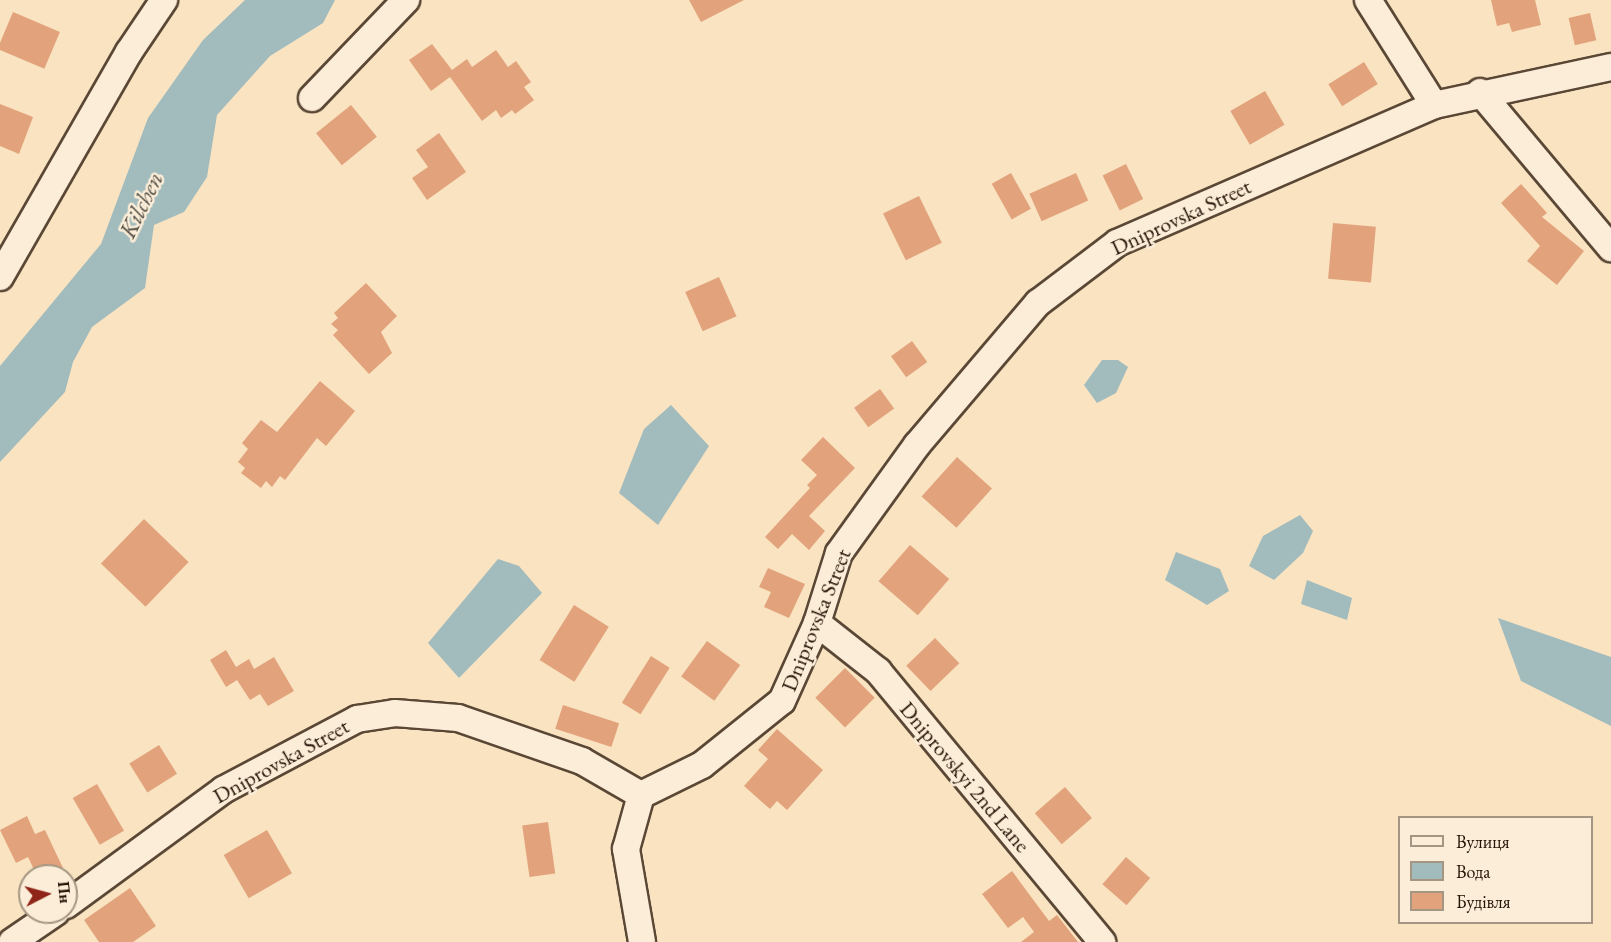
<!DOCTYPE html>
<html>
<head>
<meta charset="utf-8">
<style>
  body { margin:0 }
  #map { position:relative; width:1611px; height:942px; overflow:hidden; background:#f9e3c1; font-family:"EB Garamond",serif }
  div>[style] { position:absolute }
  .water>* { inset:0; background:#a2bbbd }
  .building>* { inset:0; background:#e2a37c; transform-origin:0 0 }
  .roads { filter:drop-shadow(2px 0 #5a4735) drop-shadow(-2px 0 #5a4735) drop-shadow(0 2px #5a4735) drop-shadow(0 -2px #5a4735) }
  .minor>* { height:26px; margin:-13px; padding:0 13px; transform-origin:13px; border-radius:13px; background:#fbedd7 }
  span { translate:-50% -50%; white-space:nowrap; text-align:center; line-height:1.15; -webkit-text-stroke:5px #fbedd7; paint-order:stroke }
  .street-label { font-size:22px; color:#251306 }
  .water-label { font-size:24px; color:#514e46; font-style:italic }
  .legend { position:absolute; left:1398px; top:816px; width:195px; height:108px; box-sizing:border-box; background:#fbedd7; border:2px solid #a59683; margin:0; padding:8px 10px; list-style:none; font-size:18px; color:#251306 }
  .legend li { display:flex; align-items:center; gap:12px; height:30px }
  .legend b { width:30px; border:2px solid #a59683 }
  .north { position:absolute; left:18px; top:864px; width:60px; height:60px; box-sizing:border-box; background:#fbedd7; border:2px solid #a59683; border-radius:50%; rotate:84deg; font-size:16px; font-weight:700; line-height:24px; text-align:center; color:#251306 }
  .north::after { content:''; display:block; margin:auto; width:21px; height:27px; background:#8f2418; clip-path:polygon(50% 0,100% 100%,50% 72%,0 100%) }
</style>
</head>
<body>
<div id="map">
  <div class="water">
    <div style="clip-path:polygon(245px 0,335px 0,323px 23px,270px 56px,217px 115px,207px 177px,184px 212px,154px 225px,145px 288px,92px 327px,73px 362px,65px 392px,0 462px,0 366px,101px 244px,148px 118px,203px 40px)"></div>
    <div style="clip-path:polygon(1102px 360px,1118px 360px,1128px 367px,1116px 393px,1097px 403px,1084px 385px)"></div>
    <div style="clip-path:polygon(671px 405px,709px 446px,658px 525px,619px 493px,644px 429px)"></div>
    <div style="clip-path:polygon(1300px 515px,1313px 531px,1303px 553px,1274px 580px,1249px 566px,1263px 536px)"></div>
    <div style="clip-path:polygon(1176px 552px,1220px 569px,1229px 591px,1207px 605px,1165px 580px)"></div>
    <div style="clip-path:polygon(498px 559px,519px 566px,542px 593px,459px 678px,428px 643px)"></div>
    <div style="clip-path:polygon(1307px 580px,1352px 598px,1347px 620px,1301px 604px)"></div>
    <div style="clip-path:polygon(1498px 618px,1611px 657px,1611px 726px,1521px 681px)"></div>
  </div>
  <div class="building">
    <div style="clip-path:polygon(689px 0,744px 0,701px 22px)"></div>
    <div style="clip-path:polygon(1491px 0,1535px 0,1541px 25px,1512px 32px,1509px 23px,1497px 26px)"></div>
    <div style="left:13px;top:12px;width:51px;height:40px;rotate:23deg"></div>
    <div style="left:1590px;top:13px;width:28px;height:22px;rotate:77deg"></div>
    <div style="clip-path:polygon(432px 44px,452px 70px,467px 59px,472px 67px,496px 50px,508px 67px,516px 61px,531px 82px,524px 87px,534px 100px,515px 114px,512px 110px,501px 118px,496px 110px,482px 121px,450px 77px,431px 91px,409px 60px)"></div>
    <div style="left:1364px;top:62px;width:26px;height:42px;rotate:58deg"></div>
    <div style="left:1265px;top:91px;width:39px;height:40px;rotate:60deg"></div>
    <div style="clip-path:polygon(0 104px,33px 117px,19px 154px,0 146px)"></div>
    <div style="left:351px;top:105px;width:41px;height:45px;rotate:51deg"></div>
    <div style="clip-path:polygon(439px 133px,466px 172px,427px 200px,412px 178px,428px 167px,416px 150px)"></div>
    <div style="left:1126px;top:164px;width:39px;height:26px;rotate:64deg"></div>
    <div style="left:1011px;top:173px;width:41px;height:22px;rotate:61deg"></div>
    <div style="left:1076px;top:173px;width:30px;height:51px;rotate:66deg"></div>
    <div style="clip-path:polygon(1521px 184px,1547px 213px,1542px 217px,1584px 251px,1557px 285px,1527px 261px,1540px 246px,1501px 203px)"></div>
    <div style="left:919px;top:196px;width:52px;height:40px;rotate:64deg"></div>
    <div style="left:1333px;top:223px;width:43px;height:56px;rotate:5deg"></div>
    <div style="left:719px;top:277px;width:43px;height:37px;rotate:66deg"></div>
    <div style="clip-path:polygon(366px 283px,397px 316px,381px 332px,392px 353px,369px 374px,333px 335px,338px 330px,331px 324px,338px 318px,334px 313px)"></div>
    <div style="left:912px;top:341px;width:26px;height:26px;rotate:54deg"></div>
    <div style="clip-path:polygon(320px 381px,355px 411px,326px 446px,317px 438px,285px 480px,280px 476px,272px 487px,266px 481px,261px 488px,241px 473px,245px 468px,238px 462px,248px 449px,242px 443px,261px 420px,277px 432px)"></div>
    <div style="left:880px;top:389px;width:24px;height:32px;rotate:54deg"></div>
    <div style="clip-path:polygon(823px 437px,855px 468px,809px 516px,825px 531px,809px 550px,792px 534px,778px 549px,765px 537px,810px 488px,807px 485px,817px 475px,801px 460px)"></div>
    <div style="left:957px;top:457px;width:47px;height:53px;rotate:42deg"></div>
    <div style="left:144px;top:519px;width:62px;height:62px;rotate:44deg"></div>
    <div style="left:910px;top:545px;width:52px;height:48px;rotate:41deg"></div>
    <div style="clip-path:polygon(768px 568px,805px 584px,789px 618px,764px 607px,771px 592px,759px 587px)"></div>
    <div style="left:574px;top:605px;width:41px;height:65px;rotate:32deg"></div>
    <div style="left:935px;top:638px;width:35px;height:40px;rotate:46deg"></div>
    <div style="left:707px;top:641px;width:41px;height:44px;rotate:36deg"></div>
    <div style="clip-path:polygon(226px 650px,236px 667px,249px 659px,254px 669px,274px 657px,294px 691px,268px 706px,260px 694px,250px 700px,237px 680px,226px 687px,210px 660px)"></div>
    <div style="left:651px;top:656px;width:22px;height:55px;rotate:32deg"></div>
    <div style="left:845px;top:668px;width:42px;height:42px;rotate:45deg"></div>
    <div style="left:563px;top:705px;width:59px;height:25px;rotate:18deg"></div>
    <div style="clip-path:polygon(777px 729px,823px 770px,787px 810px,777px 801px,770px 809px,744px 786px,768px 759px,758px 750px)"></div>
    <div style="left:159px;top:745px;width:34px;height:35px;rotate:58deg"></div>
    <div style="left:97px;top:784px;width:54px;height:28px;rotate:60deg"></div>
    <div style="left:1065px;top:787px;width:41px;height:40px;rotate:49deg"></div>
    <div style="clip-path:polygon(27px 816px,35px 834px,45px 830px,63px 868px,37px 876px,28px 857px,16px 863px,0 830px)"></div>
    <div style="left:548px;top:822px;width:52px;height:26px;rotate:82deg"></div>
    <div style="left:267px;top:830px;width:50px;height:50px;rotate:60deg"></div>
    <div style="left:1126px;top:857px;width:32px;height:36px;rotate:41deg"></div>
    <div style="clip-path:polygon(1012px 871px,1049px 921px,1057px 915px,1078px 942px,1021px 942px,1034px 932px,1023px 917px,1008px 928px,982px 894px)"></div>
    <div style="clip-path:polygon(130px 888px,156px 926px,133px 942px,99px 942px,84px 920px)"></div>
  </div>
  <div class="roads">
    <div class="minor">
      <div style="left:1368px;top:0;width:124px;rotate:57.8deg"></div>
      <div style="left:1480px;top:92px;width:204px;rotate:50deg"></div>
      <div style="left:312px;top:98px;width:136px;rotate:-46.2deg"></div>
      <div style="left:0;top:277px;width:259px;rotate:-60.2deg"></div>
      <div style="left:129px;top:52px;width:63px;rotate:-56.1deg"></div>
      <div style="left:817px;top:623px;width:78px;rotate:38.2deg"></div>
      <div style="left:878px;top:671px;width:352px;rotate:50.4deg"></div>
      <div style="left:641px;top:795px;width:68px;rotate:-26.2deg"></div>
      <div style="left:702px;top:765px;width:102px;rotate:-38.7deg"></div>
      <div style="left:782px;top:701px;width:85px;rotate:-65.8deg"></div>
      <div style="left:817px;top:623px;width:73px;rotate:-72.6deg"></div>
      <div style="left:839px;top:553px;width:133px;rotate:-54.2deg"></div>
      <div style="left:917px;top:445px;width:187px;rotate:-49.6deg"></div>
      <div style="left:1038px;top:303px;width:99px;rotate:-37.2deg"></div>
      <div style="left:1117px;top:243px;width:346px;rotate:-23.5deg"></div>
      <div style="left:1434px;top:105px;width:181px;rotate:-12.1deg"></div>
      <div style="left:641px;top:795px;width:56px;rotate:105.5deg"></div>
      <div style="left:626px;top:849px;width:94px;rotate:80.2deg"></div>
      <div style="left:66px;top:905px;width:195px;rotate:-36.2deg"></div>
      <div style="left:223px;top:790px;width:152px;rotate:-27.9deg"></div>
      <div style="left:357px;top:719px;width:38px;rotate:-9deg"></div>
      <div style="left:395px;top:713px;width:63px;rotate:4.5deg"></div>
      <div style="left:458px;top:718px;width:131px;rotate:19.1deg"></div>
      <div style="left:582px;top:761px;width:68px;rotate:30deg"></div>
      <div style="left:12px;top:942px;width:53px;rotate:-34.3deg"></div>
    </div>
  </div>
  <div class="street-label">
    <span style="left:1181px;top:217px;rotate:-25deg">Dniprovska Street</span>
    <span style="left:816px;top:620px;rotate:-68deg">Dniprovska Street</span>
    <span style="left:281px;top:761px;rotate:-29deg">Dniprovska Street</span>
    <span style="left:965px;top:777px;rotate:50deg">Dniprovskyi 2nd Lane</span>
  </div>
  <div class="water-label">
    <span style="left:141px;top:205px;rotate:-64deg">Kilchen</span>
  </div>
  <ul class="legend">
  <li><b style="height:8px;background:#fbedd7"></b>Вулиця</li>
  <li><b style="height:16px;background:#a2bbbd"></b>Вода</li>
  <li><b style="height:16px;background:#e2a37c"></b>Будівля</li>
  </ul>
  <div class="north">Пн</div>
</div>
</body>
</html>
